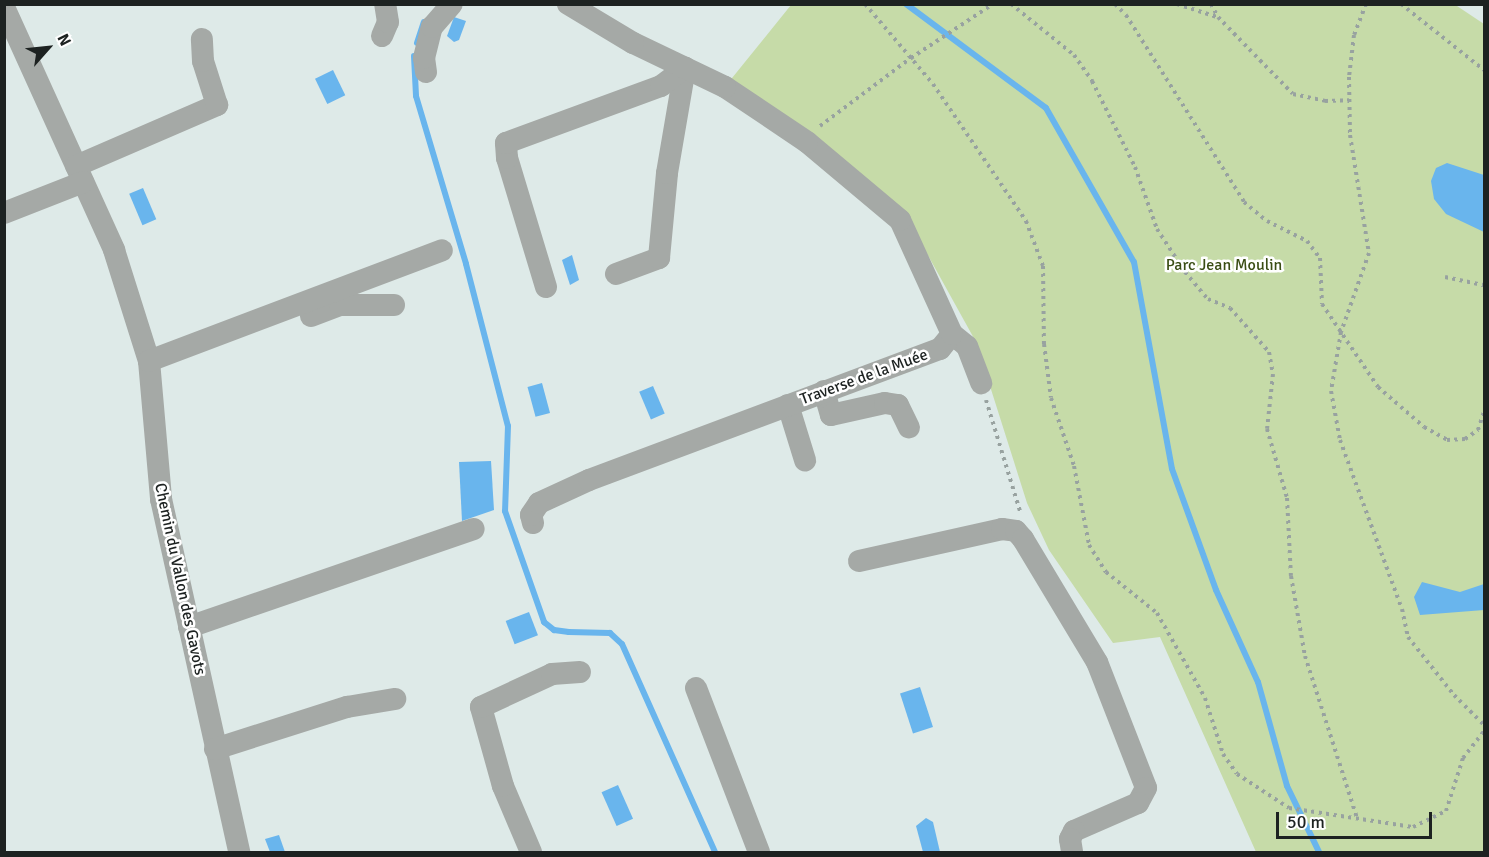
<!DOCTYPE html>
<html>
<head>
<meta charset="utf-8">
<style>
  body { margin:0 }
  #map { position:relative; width:1489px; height:857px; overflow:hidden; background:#deeae8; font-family:Signika,sans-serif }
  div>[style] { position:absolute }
  .green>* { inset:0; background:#c6dba8 }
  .water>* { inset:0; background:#69b5ed; transform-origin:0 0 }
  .stream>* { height:6px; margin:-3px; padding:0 3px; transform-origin:3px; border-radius:3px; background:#69b5ed }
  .path>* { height:4px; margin-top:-2px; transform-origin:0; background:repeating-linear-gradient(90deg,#98a2a0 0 3px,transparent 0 7.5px) }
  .minor>* { height:22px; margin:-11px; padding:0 11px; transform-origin:11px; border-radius:11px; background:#a5a9a6 }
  span { translate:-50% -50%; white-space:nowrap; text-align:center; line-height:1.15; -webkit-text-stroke:5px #fff; paint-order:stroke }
  .park-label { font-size:16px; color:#3a4d14 }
  .street-label { font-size:16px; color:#1d2221 }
  .frame { position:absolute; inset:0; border:6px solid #1d2221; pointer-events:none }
  .north { position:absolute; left:18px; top:18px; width:60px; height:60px; -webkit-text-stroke:4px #fff; paint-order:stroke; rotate:63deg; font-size:16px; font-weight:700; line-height:24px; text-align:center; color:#1d2221 }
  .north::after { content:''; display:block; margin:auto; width:21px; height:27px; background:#1d2221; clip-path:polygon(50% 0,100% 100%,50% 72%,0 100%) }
  .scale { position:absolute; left:1276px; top:812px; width:156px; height:27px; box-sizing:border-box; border:3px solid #1d2221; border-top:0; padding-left:8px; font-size:18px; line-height:21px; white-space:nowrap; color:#1d2221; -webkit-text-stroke:4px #fff; paint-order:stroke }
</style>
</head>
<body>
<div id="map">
  <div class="green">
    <div style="clip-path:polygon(1454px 4px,1484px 24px,1484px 852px,1256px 852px,1160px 637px,1113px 643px,1049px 550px,1027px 503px,976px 342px,904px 212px,728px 83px,791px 5px)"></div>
  </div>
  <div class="water">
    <div style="clip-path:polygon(454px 17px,466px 21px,459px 40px,454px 42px,447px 36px)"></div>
    <div style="left:333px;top:70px;width:28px;height:20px;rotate:64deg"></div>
    <div style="clip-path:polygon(1447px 163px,1484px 175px,1484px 232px,1446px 214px,1434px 199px,1431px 181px,1436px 168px)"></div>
    <div style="left:143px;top:188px;width:34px;height:15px;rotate:67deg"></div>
    <div style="clip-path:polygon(572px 255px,579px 280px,570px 285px,562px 260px)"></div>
    <div style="left:542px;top:383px;width:31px;height:15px;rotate:75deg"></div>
    <div style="left:653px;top:386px;width:30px;height:15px;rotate:67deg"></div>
    <div style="clip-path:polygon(491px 461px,494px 510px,462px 521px,459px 462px)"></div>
    <div style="clip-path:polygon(1422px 582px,1460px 592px,1484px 584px,1484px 610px,1420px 615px,1414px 597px)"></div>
    <div style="left:529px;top:612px;width:25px;height:25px;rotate:69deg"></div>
    <div style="left:920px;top:687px;width:42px;height:21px;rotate:72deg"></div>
    <div style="left:618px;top:785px;width:37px;height:18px;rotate:66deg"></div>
    <div style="clip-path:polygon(926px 818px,933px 822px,940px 852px,923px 852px,916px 826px)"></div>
    <div style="clip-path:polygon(279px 835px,285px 852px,270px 852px,265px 839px)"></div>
  </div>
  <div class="stream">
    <div style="left:906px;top:4px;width:174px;rotate:36.6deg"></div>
    <div style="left:1046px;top:108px;width:177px;rotate:60.3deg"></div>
    <div style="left:1134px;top:262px;width:210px;rotate:79.6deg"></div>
    <div style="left:1172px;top:469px;width:129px;rotate:70deg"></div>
    <div style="left:1216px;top:590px;width:101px;rotate:65.5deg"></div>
    <div style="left:1258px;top:682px;width:108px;rotate:74.4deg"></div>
    <div style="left:1287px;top:786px;width:73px;rotate:64.1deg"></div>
    <div style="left:417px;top:43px;width:22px;rotate:-72deg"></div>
    <div style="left:414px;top:56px;width:40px;rotate:87.1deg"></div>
    <div style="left:416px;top:96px;width:175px;rotate:73.4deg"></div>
    <div style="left:466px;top:264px;width:167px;rotate:75.5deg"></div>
    <div style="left:508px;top:426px;width:85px;rotate:92deg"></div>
    <div style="left:505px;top:511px;width:118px;rotate:70.6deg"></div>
    <div style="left:544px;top:622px;width:13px;rotate:39deg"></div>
    <div style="left:554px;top:630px;width:15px;rotate:8deg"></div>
    <div style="left:569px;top:632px;width:41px;rotate:1.4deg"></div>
    <div style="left:610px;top:633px;width:16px;rotate:43deg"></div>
    <div style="left:622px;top:644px;width:228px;rotate:65.9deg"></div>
  </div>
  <div class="path">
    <div style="left:865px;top:4px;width:105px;rotate:49.6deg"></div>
    <div style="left:933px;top:84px;width:166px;rotate:55.8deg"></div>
    <div style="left:1026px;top:221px;width:48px;rotate:69.3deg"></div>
    <div style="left:1043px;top:266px;width:78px;rotate:89.3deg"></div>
    <div style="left:1044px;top:344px;width:54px;rotate:82.6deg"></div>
    <div style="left:1051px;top:398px;width:72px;rotate:71.3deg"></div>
    <div style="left:1074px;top:466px;width:80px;rotate:79.2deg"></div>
    <div style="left:1089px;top:545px;width:32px;rotate:58deg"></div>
    <div style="left:1106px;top:572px;width:65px;rotate:38.8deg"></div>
    <div style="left:1157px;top:613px;width:98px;rotate:60.5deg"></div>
    <div style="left:1205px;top:698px;width:59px;rotate:72.2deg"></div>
    <div style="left:1223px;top:754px;width:24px;rotate:55deg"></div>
    <div style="left:1237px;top:774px;width:62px;rotate:33.2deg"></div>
    <div style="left:1289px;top:808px;width:125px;rotate:8.7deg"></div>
    <div style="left:1413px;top:827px;width:37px;rotate:-26deg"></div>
    <div style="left:1446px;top:811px;width:56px;rotate:-72.2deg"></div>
    <div style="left:1463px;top:758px;width:34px;rotate:-52deg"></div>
    <div style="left:1011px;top:4px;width:81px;rotate:39deg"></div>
    <div style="left:1074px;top:55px;width:32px;rotate:55deg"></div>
    <div style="left:1092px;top:81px;width:96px;rotate:63.4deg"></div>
    <div style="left:1135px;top:167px;width:66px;rotate:70.5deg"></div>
    <div style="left:1157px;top:229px;width:51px;rotate:56.9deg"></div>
    <div style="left:1185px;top:272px;width:35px;rotate:50deg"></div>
    <div style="left:1208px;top:299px;width:24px;rotate:22deg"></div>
    <div style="left:1230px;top:308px;width:59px;rotate:48.4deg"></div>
    <div style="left:1269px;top:352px;width:22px;rotate:80deg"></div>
    <div style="left:1273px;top:374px;width:55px;rotate:96.2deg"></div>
    <div style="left:1267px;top:429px;width:72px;rotate:73.8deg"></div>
    <div style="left:1287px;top:498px;width:78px;rotate:87.1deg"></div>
    <div style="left:1291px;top:576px;width:81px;rotate:80.1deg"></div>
    <div style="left:1305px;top:656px;width:170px;rotate:72.2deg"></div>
    <div style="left:1115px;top:4px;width:16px;rotate:45deg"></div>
    <div style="left:1126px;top:15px;width:221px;rotate:57.7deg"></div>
    <div style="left:1244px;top:202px;width:30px;rotate:40deg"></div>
    <div style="left:1267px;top:221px;width:45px;rotate:26.6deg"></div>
    <div style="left:1307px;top:241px;width:21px;rotate:53deg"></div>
    <div style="left:1320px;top:258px;width:46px;rotate:87.5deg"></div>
    <div style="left:1322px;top:304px;width:100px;rotate:56deg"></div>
    <div style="left:1378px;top:387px;width:61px;rotate:41deg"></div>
    <div style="left:1424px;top:427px;width:26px;rotate:29deg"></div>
    <div style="left:1447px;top:440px;width:18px;rotate:-3deg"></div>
    <div style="left:1465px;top:439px;width:16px;rotate:-35deg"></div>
    <div style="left:1478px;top:430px;width:19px;rotate:-72deg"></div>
    <div style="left:1177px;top:4px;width:42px;rotate:18deg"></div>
    <div style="left:1211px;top:4px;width:15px;rotate:62deg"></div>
    <div style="left:1218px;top:17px;width:107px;rotate:45.8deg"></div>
    <div style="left:1293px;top:94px;width:33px;rotate:12deg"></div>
    <div style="left:1325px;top:101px;width:24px;rotate:-2deg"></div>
    <div style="left:1366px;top:4px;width:33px;rotate:111deg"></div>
    <div style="left:1354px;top:35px;width:42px;rotate:96.8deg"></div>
    <div style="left:1349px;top:77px;width:58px;rotate:89deg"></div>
    <div style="left:1350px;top:135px;width:120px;rotate:80.9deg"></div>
    <div style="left:1369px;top:253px;width:84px;rotate:109.5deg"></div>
    <div style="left:1341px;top:332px;width:60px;rotate:99.6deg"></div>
    <div style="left:1331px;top:391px;width:50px;rotate:79.6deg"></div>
    <div style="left:1340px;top:440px;width:180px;rotate:69.9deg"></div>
    <div style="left:1402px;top:609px;width:29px;rotate:78deg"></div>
    <div style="left:1408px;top:637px;width:74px;rotate:51.6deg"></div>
    <div style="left:1454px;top:695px;width:42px;rotate:45deg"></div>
    <div style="left:1401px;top:4px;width:106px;rotate:38.5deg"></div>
    <div style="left:820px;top:126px;width:114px;rotate:-36.8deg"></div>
    <div style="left:911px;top:58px;width:98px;rotate:-33.4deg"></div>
    <div style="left:1445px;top:277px;width:40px;rotate:12deg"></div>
    <div style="left:986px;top:400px;width:116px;rotate:73deg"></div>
  </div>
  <div class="minor">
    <div style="left:4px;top:7px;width:267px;rotate:65.6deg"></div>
    <div style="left:114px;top:250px;width:116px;rotate:72.5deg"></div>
    <div style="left:149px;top:361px;width:139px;rotate:85deg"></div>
    <div style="left:161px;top:499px;width:362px;rotate:77.5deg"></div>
    <div style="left:382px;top:36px;width:15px;rotate:-67deg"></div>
    <div style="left:388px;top:22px;width:18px;rotate:-99deg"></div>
    <div style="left:426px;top:72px;width:14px;rotate:-98deg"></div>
    <div style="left:424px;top:58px;width:32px;rotate:-76deg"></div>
    <div style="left:432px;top:27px;width:30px;rotate:-49deg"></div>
    <div style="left:76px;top:166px;width:154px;rotate:-23.4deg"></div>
    <div style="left:217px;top:105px;width:46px;rotate:-107.7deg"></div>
    <div style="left:203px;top:61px;width:22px;rotate:-93deg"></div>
    <div style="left:4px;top:213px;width:85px;rotate:-21.4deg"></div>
    <div style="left:616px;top:274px;width:46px;rotate:-20.4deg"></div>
    <div style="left:659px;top:258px;width:85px;rotate:-84.6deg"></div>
    <div style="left:667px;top:173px;width:107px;rotate:-80.3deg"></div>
    <div style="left:546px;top:287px;width:135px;rotate:-106.8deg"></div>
    <div style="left:507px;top:158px;width:15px;rotate:-94deg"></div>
    <div style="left:506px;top:143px;width:165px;rotate:-20.2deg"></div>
    <div style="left:661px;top:86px;width:30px;rotate:-37deg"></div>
    <div style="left:311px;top:316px;width:31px;rotate:-21deg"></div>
    <div style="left:340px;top:305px;width:54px"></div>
    <div style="left:952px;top:334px;width:19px;rotate:39deg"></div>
    <div style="left:967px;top:346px;width:40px;rotate:69deg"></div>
    <div style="left:149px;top:361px;width:313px;rotate:-20.7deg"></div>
    <div style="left:824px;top:391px;width:25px;rotate:74deg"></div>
    <div style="left:831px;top:415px;width:55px;rotate:-12.5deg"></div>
    <div style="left:885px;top:403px;width:13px;rotate:9deg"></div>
    <div style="left:898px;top:405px;width:25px;rotate:64deg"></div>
    <div style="left:788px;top:405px;width:58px;rotate:72.8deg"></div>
    <div style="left:533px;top:523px;width:8px;rotate:-104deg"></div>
    <div style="left:531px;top:515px;width:14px;rotate:-56deg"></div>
    <div style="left:539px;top:503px;width:55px;rotate:-24.7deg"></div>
    <div style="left:589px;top:480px;width:375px;rotate:-20.5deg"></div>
    <div style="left:940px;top:349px;width:19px;rotate:-51deg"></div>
    <div style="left:952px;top:334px;width:125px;rotate:-114.5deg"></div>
    <div style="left:900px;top:220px;width:121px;rotate:-140deg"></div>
    <div style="left:807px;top:142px;width:99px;rotate:-146.1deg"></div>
    <div style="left:725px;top:87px;width:102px;rotate:-154.4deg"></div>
    <div style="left:633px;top:43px;width:76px;rotate:-149deg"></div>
    <div style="left:859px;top:561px;width:147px;rotate:-12.6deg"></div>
    <div style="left:1002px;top:529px;width:14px;rotate:8deg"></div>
    <div style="left:1016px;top:531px;width:11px;rotate:49deg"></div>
    <div style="left:1023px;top:539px;width:144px;rotate:59deg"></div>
    <div style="left:1097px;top:662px;width:135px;rotate:68.7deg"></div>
    <div style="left:1146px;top:788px;width:17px;rotate:118deg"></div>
    <div style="left:1138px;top:803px;width:70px;rotate:156.4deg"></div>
    <div style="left:1074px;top:831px;width:9px;rotate:117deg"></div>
    <div style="left:1070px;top:839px;width:13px;rotate:81deg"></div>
    <div style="left:189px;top:627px;width:301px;rotate:-19deg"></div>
    <div style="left:696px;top:688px;width:176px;rotate:69deg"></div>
    <div style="left:215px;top:749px;width:139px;rotate:-17.7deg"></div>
    <div style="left:347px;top:707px;width:49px;rotate:-9.5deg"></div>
    <div style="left:531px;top:852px;width:72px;rotate:-113deg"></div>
    <div style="left:503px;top:786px;width:82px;rotate:-105.6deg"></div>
    <div style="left:481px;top:707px;width:78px;rotate:-24.9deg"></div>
    <div style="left:552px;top:674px;width:28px;rotate:-4deg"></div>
  </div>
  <div class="park-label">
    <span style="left:1224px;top:265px">Parc Jean Moulin</span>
  </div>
  <div class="street-label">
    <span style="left:864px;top:377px;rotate:-20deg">Traverse de la Muée</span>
    <span style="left:180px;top:579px;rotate:78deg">Chemin du Vallon des Gavots</span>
  </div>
  <div class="frame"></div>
  <div class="north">N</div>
  <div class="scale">50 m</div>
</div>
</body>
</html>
